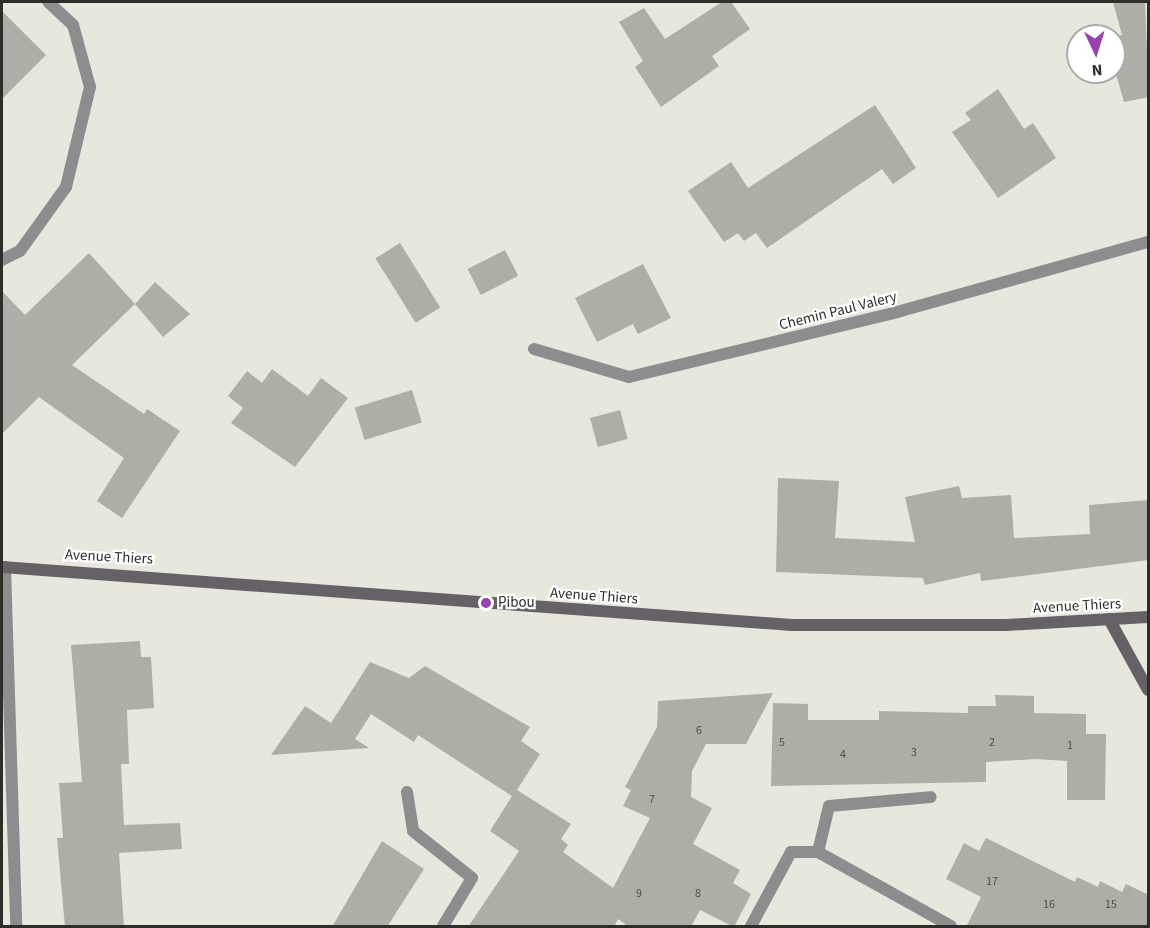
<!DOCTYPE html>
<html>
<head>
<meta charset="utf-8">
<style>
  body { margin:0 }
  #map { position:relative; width:1150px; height:928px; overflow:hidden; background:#e6e8de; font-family:"Source Sans 3",sans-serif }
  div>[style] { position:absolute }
  .building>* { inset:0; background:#adaea5; transform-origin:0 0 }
  .lane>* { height:12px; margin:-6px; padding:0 6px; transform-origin:6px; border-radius:6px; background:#8f8c8f }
  .street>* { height:12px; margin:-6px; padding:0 6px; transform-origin:6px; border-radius:6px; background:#8f8c8f }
  .secondary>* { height:12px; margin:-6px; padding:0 6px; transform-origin:6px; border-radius:6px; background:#656166 }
  .dots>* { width:16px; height:16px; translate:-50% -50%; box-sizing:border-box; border:3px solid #fff; border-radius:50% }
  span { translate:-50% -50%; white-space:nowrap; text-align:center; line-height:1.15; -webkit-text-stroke:4.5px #fff; paint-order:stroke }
  .number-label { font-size:12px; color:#4d4e49 }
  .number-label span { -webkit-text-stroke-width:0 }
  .street-label { font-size:15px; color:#2d2e2a }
  .poi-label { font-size:15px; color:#2d2e2a }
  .left { translate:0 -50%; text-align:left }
  .frame { position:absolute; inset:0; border:3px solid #2d2e2a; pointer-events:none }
  .north { position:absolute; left:1066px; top:24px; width:60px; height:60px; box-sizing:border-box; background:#fff; border:2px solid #ababaa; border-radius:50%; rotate:176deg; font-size:16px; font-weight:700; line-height:24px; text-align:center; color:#2d2e2a }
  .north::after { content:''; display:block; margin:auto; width:21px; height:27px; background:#9742af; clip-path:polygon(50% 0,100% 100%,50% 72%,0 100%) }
</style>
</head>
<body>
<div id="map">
  <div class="building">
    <div style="clip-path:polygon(722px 2px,731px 2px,750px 29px,712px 56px,719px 66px,661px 107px,635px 67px,643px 61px,619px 22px,644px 8px,665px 39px)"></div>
    <div style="clip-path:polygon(1113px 2px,1145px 2px,1149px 97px,1124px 102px,1114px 67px,1114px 37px,1122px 35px)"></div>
    <div style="clip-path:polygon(2px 11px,46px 55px,2px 99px)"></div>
    <div style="clip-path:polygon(998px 89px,1024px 129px,1033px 123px,1056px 158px,998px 198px,952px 132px,971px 120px,965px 113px)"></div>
    <div style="clip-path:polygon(875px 105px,916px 168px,893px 184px,882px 169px,767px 248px,756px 233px,744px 241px,738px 233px,724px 242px,688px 191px,731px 162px,748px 188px)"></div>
    <div style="left:400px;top:243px;width:76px;height:29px;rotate:58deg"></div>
    <div style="left:505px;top:250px;width:29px;height:42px;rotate:63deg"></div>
    <div style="clip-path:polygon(89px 253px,135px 304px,155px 282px,190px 314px,163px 337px,135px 304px,72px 365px,144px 414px,147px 409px,180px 431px,122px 518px,97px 501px,124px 458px,39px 397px,2px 434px,2px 291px,25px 315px)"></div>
    <div style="clip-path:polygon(643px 264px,671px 318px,638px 334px,633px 324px,597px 342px,575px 298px)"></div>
    <div style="clip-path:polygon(272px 369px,308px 396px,321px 378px,348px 398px,295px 467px,231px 423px,243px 408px,228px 396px,247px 371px,262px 383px)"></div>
    <div style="left:412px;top:390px;width:34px;height:60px;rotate:73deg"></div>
    <div style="left:620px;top:410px;width:30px;height:31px;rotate:75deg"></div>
    <div style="clip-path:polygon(778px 478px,839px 481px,835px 538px,915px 542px,905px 497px,959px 486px,962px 498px,1011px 495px,1014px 538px,1090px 534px,1089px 505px,1149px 500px,1149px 560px,981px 581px,980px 573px,925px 585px,923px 578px,776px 572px)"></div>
    <div style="clip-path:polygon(140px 641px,141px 657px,151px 657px,154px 708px,127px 710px,129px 764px,121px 764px,124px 825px,180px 823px,182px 849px,119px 853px,124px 927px,65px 927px,57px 838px,63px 838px,59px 783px,82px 782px,71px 645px)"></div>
    <div style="clip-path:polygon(370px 662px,409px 678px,425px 666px,530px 727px,521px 741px,540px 754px,517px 790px,571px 824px,561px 839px,568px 845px,563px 852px,613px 888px,650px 818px,623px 806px,631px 790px,625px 787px,657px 727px,658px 701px,773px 693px,746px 744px,706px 744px,692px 771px,691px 797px,712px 808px,693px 844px,740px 870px,733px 883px,751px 894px,734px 927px,700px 910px,691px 927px,629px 927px,618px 919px,614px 927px,468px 927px,519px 851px,490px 831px,512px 796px,418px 735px,414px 742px,371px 714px,355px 739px,369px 748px,271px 755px,305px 706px,331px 723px)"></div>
    <div style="clip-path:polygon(995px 695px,1034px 696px,1034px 713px,1086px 714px,1086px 734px,1106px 734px,1105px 800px,1067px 800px,1067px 761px,1035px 759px,986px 762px,986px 782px,771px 786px,773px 703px,808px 704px,808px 720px,879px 720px,879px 711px,968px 713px,968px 706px,996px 706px)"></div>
    <div style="clip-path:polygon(986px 838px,1075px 882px,1077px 877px,1098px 887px,1100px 881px,1122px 892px,1126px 884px,1149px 895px,1149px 927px,966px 927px,981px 897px,946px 879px,964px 843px,979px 851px)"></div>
    <div style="clip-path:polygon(382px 841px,424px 869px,387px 927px,332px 927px)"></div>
  </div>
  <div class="lane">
    <div style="left:2px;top:260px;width:20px;rotate:-27deg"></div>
    <div style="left:20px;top:251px;width:79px;rotate:-54.3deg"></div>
    <div style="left:66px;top:187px;width:103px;rotate:-76.5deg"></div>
    <div style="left:90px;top:87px;width:64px;rotate:-105.3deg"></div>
    <div style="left:73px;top:25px;width:34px;rotate:-137deg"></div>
    <div style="left:818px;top:852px;width:47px;rotate:-76.6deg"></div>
    <div style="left:829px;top:806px;width:102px;rotate:-5deg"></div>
  </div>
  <div class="street">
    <div style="left:534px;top:349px;width:99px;rotate:16.4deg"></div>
    <div style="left:629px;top:377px;width:276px;rotate:-13.6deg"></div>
    <div style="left:897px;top:312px;width:261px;rotate:-15.6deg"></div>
    <div style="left:5px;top:567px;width:359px;rotate:88.2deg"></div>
    <div style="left:407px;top:792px;width:39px;rotate:81deg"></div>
    <div style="left:413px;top:831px;width:75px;rotate:38.5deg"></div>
    <div style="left:472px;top:878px;width:56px;rotate:121.1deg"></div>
    <div style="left:751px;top:926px;width:84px;rotate:-61.6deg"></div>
    <div style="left:791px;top:852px;width:27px"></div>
    <div style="left:818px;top:852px;width:152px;rotate:29.1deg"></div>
  </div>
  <div class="secondary">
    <div style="left:2px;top:567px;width:792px;rotate:4.2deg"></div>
    <div style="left:792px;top:625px;width:214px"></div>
    <div style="left:1006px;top:625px;width:142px;rotate:-3.2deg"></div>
    <div style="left:1109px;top:619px;width:81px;rotate:61.2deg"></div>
  </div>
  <div class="dots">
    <div style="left:486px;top:603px;background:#9742af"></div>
  </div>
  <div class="number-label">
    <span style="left:699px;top:731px">6</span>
    <span style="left:782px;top:743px">5</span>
    <span style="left:992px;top:743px">2</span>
    <span style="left:1070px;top:746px">1</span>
    <span style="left:914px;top:753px">3</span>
    <span style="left:843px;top:755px">4</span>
    <span style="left:652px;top:800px">7</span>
    <span style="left:992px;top:882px">17</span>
    <span style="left:639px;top:894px">9</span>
    <span style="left:698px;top:894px">8</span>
    <span style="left:1049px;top:905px">16</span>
    <span style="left:1111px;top:905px">15</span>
  </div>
  <div class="street-label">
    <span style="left:838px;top:311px;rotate:-14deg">Chemin Paul Valery</span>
    <span style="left:109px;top:557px;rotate:3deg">Avenue Thiers</span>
    <span style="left:594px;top:596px;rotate:4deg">Avenue Thiers</span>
    <span style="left:1077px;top:606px;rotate:-3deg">Avenue Thiers</span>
  </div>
  <div class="poi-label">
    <span class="left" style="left:498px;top:603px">Pibou</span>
  </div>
  <div class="frame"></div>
  <div class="north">N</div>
</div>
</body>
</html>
